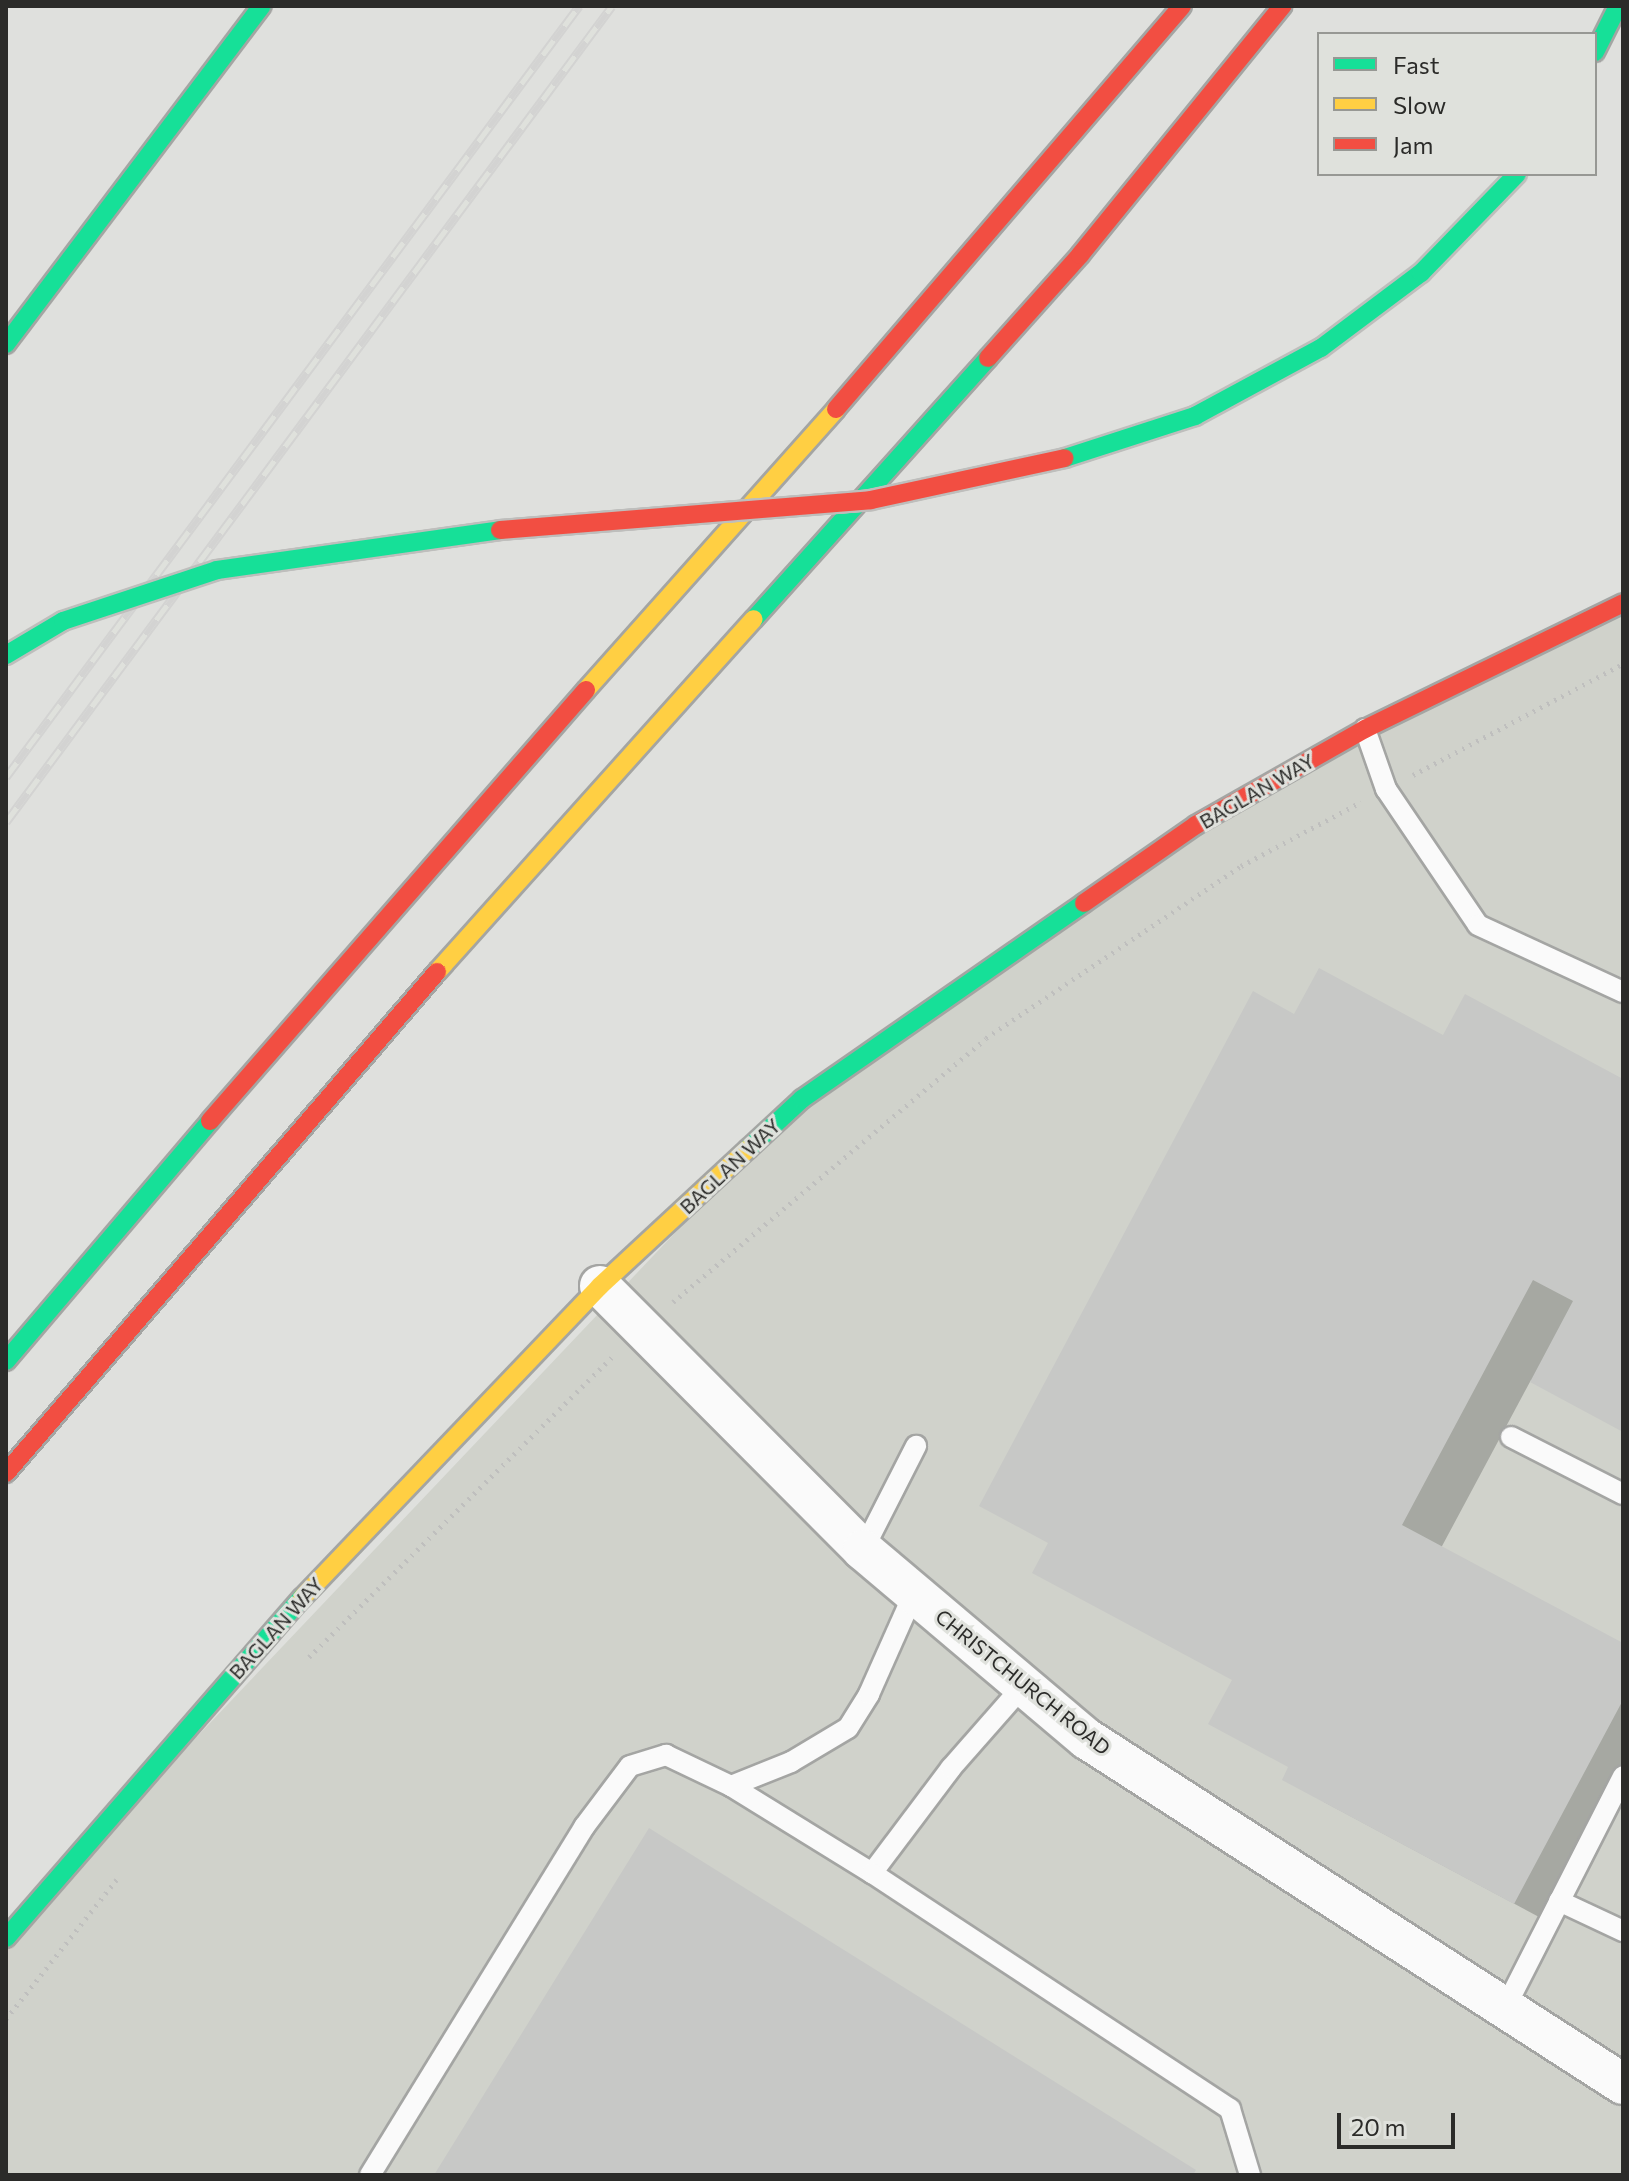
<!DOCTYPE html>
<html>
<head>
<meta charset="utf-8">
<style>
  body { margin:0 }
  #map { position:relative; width:1629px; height:2181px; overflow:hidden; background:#dfe0dd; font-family:Commissioner,sans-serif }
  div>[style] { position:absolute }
  .built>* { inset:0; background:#d0d2cb }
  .shadow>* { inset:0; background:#0003 }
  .building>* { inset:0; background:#c7c8c6 }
  .path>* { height:5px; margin-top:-2.5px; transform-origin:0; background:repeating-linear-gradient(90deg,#bfbfbe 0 2px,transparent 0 8px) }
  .roads { filter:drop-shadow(2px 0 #a4a5a3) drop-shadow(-2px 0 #a4a5a3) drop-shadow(0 2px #a4a5a3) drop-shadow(0 -2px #a4a5a3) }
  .lane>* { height:20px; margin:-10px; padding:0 10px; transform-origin:10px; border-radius:10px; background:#fafafa }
  .street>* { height:40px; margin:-20px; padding:0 20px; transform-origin:20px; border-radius:20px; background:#fafafa }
  .fast>* { height:18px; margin:-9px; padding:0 9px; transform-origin:9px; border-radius:9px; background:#16e098 }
  .slow>* { height:18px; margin:-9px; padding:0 9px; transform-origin:9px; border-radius:9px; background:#ffcf43 }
  .jam>* { height:18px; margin:-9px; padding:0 9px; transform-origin:9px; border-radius:9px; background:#f24e42 }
  .rail>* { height:9px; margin-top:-4.5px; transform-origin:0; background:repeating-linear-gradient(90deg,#dfe1dc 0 18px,#d3d3d2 0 36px); box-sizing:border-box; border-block:2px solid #d3d3d2 }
  .bridges { filter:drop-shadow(2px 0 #bebebc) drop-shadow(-2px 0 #bebebc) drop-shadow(0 2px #bebebc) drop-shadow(0 -2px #bebebc) }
  .fast-bridge>* { height:18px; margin:-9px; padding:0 9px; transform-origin:9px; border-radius:9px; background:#16e098 }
  .jam-bridge>* { height:18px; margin:-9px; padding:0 9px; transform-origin:9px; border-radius:9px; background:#f24e42 }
  span { translate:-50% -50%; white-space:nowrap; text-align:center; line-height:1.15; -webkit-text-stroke:6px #dfe1dc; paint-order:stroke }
  .street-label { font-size:20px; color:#2b2b29 }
  .frame { position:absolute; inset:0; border:8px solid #2b2b29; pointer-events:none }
  .legend { position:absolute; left:1317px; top:32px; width:280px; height:144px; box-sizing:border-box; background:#dfe1dc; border:2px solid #979894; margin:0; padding:10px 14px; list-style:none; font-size:24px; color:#2b2b29 }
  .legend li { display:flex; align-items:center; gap:16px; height:40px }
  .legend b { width:40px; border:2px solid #979894 }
  .scale { position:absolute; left:1337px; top:2113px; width:118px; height:36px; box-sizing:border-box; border:4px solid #2b2b29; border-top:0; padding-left:10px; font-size:24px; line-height:28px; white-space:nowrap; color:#2b2b29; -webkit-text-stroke:6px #dfe1dc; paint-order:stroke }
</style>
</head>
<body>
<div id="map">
  <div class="built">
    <div style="clip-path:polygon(1623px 603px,1623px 2175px,6px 2175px,6px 1938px,802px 1099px,1196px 825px)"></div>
  </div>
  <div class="shadow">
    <div style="clip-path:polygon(1295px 1016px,1444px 1038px,1623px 1081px,1623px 1431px,1531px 1380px,1441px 1548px,1623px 1645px,1623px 1796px,1554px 1925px,1324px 1802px,1290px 1768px,1234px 1680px,1050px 1544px)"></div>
  </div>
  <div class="building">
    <div style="clip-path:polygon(1319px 968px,1443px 1035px,1465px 994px,1623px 1079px,1623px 1432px,1530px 1382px,1573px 1301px,1533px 1280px,1402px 1525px,1623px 1643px,1623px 1700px,1514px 1904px,1282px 1780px,1288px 1767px,1208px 1724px,1232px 1680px,1032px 1573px,1048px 1543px,979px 1506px,1253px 991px,1294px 1014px)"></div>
    <div style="clip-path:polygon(649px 1828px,1196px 2170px,1193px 2175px,434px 2175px)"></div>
  </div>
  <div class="path">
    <div style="left:1413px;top:775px;width:238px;rotate:-27.9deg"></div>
    <div style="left:673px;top:1302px;width:409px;rotate:-40.1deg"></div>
    <div style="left:986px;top:1038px;width:308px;rotate:-34deg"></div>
    <div style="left:1241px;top:866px;width:136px;rotate:-28.1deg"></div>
    <div style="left:309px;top:1657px;width:431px;rotate:-44.7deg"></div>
    <div style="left:6px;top:2019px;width:179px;rotate:-51.6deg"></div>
  </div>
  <div class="roads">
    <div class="lane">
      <div style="left:1365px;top:729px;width:64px;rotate:70.7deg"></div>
      <div style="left:1386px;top:789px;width:164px;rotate:55.9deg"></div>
      <div style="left:1478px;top:925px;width:160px;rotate:24.8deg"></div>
      <div style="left:1511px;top:1437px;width:126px;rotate:27deg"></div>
      <div style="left:863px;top:1550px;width:117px;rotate:-63deg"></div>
      <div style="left:731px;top:1786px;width:65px;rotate:-21.8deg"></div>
      <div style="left:791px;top:1762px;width:66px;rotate:-30.8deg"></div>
      <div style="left:848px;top:1728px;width:40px;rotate:-58deg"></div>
      <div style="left:869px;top:1694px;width:111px;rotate:-66deg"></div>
      <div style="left:872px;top:1873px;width:131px;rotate:-53deg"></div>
      <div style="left:951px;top:1768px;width:111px;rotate:-48.7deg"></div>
      <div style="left:1559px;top:1901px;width:71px;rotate:25.1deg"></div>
      <div style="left:1505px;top:2008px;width:260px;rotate:-63deg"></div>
      <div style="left:370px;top:2175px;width:409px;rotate:-58.4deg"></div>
      <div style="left:584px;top:1827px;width:76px;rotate:-53deg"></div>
      <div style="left:630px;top:1766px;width:38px;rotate:-17deg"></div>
      <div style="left:666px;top:1755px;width:72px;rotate:25.5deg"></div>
      <div style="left:731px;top:1786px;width:166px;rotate:31.7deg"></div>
      <div style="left:872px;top:1873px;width:429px;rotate:33.4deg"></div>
      <div style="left:1230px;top:2109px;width:69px;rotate:73.1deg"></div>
    </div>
    <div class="street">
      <div style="left:600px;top:1286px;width:373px;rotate:45.1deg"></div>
      <div style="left:863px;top:1550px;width:293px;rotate:40.2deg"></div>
      <div style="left:1087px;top:1739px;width:637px;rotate:32.77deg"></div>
    </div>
    <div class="fast">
      <div style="left:1595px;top:52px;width:51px;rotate:-63.4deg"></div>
      <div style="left:6px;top:344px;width:424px;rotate:-52.9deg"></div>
      <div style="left:754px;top:619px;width:351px;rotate:-48.1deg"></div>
      <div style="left:748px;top:1149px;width:74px;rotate:-42.8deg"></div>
      <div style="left:802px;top:1099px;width:343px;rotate:-34.8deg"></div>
      <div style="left:6px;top:1361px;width:315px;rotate:-49.6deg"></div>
      <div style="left:6px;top:1938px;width:451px;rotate:-49deg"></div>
    </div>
    <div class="slow">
      <div style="left:586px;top:690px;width:376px;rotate:-48.3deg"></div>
      <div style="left:437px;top:972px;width:474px;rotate:-48.1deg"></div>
      <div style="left:302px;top:1598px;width:431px;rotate:-46.3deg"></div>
      <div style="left:600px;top:1286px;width:202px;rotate:-42.8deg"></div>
    </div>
    <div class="jam">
      <div style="left:988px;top:358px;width:138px;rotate:-48.2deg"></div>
      <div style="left:1080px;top:255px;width:321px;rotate:-50.9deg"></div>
      <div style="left:836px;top:409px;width:531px;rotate:-49.35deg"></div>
      <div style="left:1084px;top:903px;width:136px;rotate:-34.9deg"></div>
      <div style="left:1196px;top:825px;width:194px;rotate:-29.6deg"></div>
      <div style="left:1365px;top:729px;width:287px;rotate:-26deg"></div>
      <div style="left:210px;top:1121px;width:572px;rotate:-48.9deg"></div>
      <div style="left:6px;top:1473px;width:661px;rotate:-49.3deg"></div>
    </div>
  </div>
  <div class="rail">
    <div style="left:6px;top:777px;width:961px;rotate:-53.38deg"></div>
    <div style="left:6px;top:822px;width:1016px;rotate:-53.4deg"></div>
  </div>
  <div class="bridges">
    <div class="fast-bridge">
      <div style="left:1065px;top:458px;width:137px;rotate:-17.9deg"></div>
      <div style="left:1195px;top:416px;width:143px;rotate:-28.4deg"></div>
      <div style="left:1321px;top:348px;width:125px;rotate:-36.9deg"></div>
      <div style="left:1421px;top:273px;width:138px;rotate:-45.9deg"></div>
      <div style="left:6px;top:655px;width:66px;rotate:-30.8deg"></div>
      <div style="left:63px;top:621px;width:162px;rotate:-18.3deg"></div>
      <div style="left:217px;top:570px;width:286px;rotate:-8deg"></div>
    </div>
    <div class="jam-bridge">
      <div style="left:500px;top:530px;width:372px;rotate:-4.6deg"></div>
      <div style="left:871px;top:500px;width:198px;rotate:-12.2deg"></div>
    </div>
  </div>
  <div class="street-label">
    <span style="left:1257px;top:791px;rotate:-30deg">BAGLAN WAY</span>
    <span style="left:730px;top:1166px;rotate:-43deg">BAGLAN WAY</span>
    <span style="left:276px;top:1628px;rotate:-48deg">BAGLAN WAY</span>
    <span style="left:1023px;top:1682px;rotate:39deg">CHRISTCHURCH ROAD</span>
  </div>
  <div class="frame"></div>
  <ul class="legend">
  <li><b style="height:10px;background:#16e098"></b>Fast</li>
  <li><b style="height:10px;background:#ffcf43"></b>Slow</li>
  <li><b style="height:10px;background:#f24e42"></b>Jam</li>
  </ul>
  <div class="scale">20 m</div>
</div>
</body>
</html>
